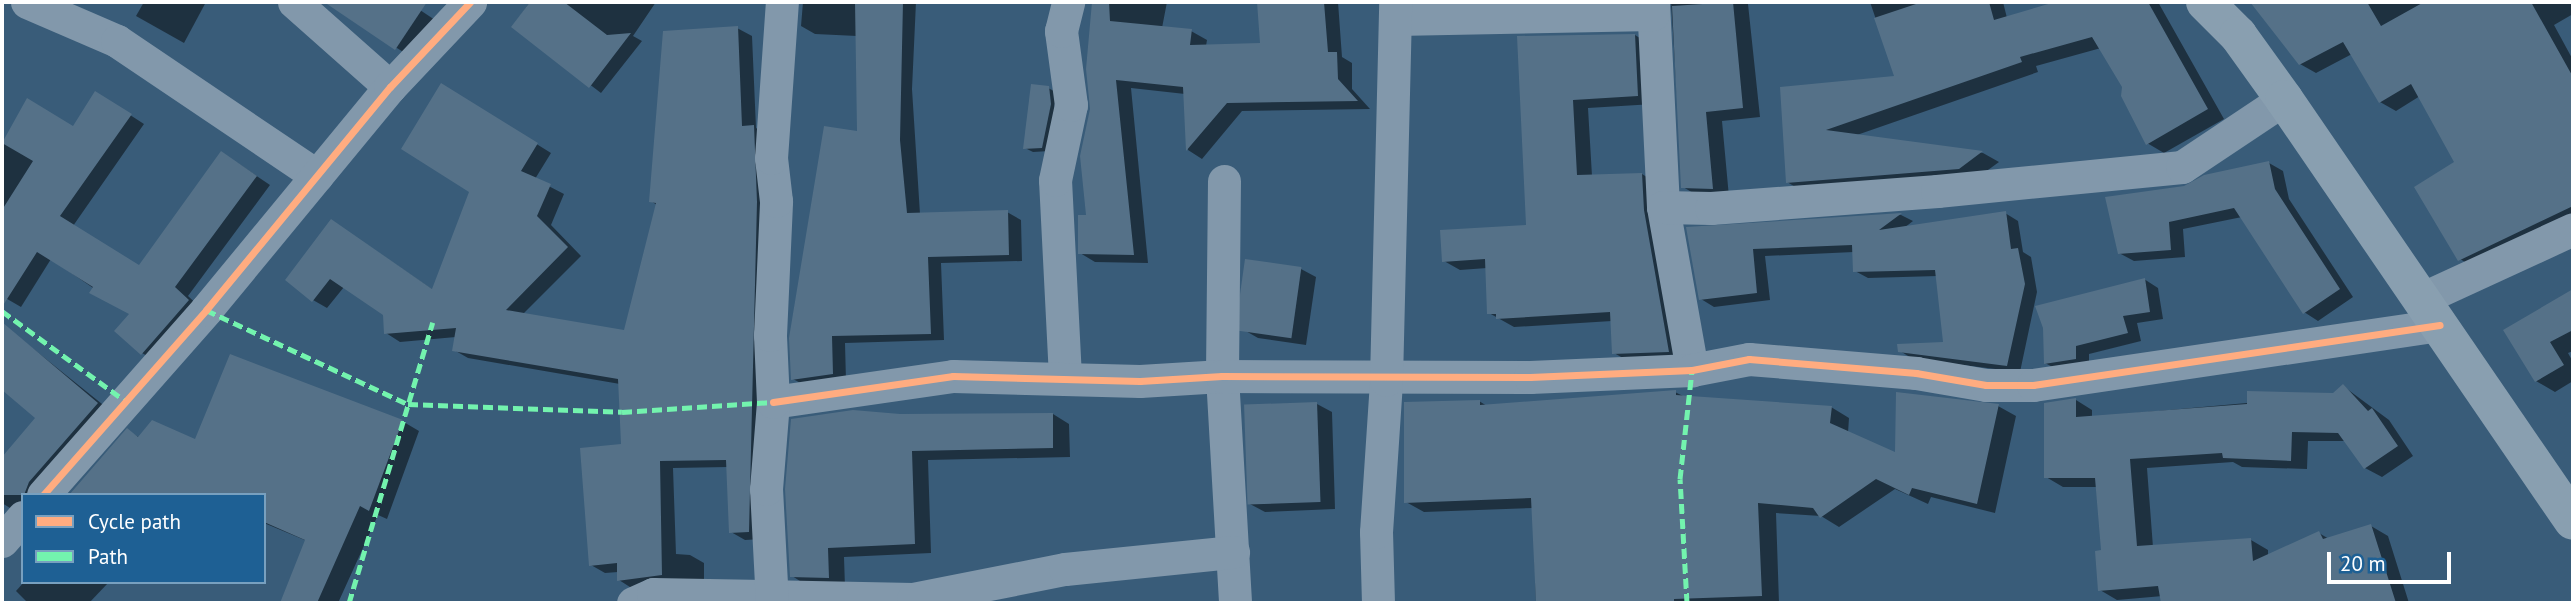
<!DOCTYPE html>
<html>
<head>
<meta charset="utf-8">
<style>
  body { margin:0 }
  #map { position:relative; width:2575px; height:605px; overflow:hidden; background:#395c79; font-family:"PT Sans",sans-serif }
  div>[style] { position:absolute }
  .shadow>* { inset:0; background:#0007 }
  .building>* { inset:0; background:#557188; transform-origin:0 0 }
  .street>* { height:33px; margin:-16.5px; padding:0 16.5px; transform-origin:16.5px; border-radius:16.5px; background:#8298ab }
  .secondary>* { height:38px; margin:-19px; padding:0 19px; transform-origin:19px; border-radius:19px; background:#899fb0 }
  .quiet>* { height:5px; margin-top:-2.5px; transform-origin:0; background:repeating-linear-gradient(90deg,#73f3ae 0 10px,transparent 0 15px) }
  .cycleway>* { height:7px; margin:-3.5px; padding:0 3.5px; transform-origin:3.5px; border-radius:3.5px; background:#ffac80 }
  span { translate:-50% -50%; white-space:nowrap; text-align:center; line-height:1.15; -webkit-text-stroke:5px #1e6094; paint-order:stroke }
  .frame { position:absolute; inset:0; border:4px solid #fff; pointer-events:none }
  .legend { position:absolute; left:21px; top:493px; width:245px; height:91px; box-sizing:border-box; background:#1e6094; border:2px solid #78a0bf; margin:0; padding:9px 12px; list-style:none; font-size:21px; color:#fff }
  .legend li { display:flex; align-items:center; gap:14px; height:35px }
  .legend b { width:35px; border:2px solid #78a0bf }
  .scale { position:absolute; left:2327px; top:552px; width:124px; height:32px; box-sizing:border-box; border:4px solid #fff; border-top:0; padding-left:9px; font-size:21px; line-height:24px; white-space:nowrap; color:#fff; -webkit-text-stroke:5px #1e6094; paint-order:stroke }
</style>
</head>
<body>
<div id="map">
  <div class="shadow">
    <div style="clip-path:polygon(144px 2px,206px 2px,184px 43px,136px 16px)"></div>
    <div style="clip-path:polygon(345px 2px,408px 2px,435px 20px,411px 57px,339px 11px)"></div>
    <div style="clip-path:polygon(530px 2px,656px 2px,633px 36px,642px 41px,601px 93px,513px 26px)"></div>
    <div style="clip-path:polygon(803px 2px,916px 2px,912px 89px,920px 214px,1007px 212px,1021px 220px,1022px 261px,941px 263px,944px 340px,845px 343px,846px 381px,806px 386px,793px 379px,859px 133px,857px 36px,815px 34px,801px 26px)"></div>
    <div style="clip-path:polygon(1094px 2px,1167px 2px,1162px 28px,1191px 31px,1207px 40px,1206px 46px,1262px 45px,1258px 2px,1338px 2px,1342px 57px,1352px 63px,1352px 89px,1370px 109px,1242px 111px,1202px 159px,1188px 150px,1185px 94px,1131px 88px,1148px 263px,1095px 262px,1080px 253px,1088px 217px,1092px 109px,1087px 69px)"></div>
    <div style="clip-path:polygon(1671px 2px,1786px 2px,1748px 4px,1760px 117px,1722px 121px,1729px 197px,1700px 197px,1683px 187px)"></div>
    <div style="clip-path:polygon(1870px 2px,2003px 2px,2007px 18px,2061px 2px,2158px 2px,2224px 119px,2164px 153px,2147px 143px,2124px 86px,2101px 48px,2036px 66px,2038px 72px,1854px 136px,1983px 153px,1999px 162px,1977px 178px,1804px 192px,1787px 182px,1781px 89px,1896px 78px)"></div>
    <div style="clip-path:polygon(2573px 2px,2573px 14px,2554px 25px,2573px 60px,2573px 222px,2475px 268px,2460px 259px,2456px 163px,2420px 96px,2396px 111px,2380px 102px,2352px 54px,2316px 73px,2300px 64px,2253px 3px)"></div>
    <div style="clip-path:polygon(737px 28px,752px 36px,756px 128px,768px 135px,763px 539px,745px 540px,731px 532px,728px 467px,673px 468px,676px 554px,690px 555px,704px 563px,704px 583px,633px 589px,619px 580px,618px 572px,605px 573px,591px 565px,623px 446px,620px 384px,468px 358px,454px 350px,456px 337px,400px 342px,386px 333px,385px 314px,344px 287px,327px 308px,313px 300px,332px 221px,433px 290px,471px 191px,456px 94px,551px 153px,535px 179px,564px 194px,551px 225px,581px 256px,523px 314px,625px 332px,657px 205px,651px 201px)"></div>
    <div style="clip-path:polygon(1635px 35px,1651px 45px,1654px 104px,1588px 108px,1592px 176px,1642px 174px,1658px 184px,1684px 360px,1630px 362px,1614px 353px,1612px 321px,1514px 327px,1489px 313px,1487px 268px,1460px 270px,1444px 261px,1528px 227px,1519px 38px)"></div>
    <div style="clip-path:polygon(1048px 88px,1056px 92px,1050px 151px,1033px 152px,1025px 148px)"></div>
    <div style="clip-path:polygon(28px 100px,74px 128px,110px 102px,144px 124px,73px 226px,140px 267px,236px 162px,270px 185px,188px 296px,202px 309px,156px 361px,142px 353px,131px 314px,51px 259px,21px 307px,2px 296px,2px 147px)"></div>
    <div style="clip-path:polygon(2269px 163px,2283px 171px,2289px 199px,2353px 297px,2318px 321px,2304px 312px,2242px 217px,2183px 229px,2185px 257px,2134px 261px,2119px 253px,2184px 188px)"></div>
    <div style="clip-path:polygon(2005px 213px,2018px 221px,2023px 252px,2031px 257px,2037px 292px,2020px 372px,1913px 359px,1900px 351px,1945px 344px,1938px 276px,1868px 278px,1855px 271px,1854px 252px,1765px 256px,1770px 300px,1714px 307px,1701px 299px,1688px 228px,1901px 215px,1913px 221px,1904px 228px)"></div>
    <div style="clip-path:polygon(1247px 261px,1301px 269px,1316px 277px,1306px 345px,1258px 338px,1244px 330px)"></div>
    <div style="clip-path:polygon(2144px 279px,2158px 288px,2163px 319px,2137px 323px,2141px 341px,2089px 354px,2089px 367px,2060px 371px,2045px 363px)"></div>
    <div style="clip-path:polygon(2573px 293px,2573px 351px,2568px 353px,2573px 362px,2573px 381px,2555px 392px,2536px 381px,2505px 330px)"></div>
    <div style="clip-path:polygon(6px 327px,117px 416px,48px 495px,23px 495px,23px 516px,2px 503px,2px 460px,37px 417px,2px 388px,2px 333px)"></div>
    <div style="clip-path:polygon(2343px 386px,2389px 420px,2413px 456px,2382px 477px,2365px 468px,2347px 441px,2308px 441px,2307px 469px,2242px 467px,2233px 462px,2147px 468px,2153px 547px,2251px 540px,2268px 550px,2268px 556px,2319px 533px,2329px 539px,2371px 526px,2388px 536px,2409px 603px,2179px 603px,2197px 593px,2117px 600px,2100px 590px,2103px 552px,2098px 487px,2063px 487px,2046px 477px,2076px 400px,2092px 410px,2092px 417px,2334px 395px)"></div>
    <div style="clip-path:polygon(1675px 392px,1685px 397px,1831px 407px,1849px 418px,1848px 433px,1897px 455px,1998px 406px,2016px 416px,1995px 513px,1931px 497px,1928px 504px,1895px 489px,1839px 527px,1821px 516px,1776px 513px,1779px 603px,1536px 603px,1533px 508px,1424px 512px,1406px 502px,1479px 401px,1487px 406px)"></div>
    <div style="clip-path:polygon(1317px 404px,1332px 412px,1335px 509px,1265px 512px,1250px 504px)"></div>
    <div style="clip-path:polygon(1053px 414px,1069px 424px,1070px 457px,928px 460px,931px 553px,844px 557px,845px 587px,808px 586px,792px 576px,900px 416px)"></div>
    <div style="clip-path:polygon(402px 421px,419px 431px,387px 519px,378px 515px,338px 603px,282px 603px,307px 541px,264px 523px,264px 495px,71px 495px,128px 431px,140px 438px,196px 441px)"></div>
    <div style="clip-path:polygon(24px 582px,109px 582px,89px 603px,28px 603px,16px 591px)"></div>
    <div style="clip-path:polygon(1057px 601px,1061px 603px,1039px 603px)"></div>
  </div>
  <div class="building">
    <div style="clip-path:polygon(324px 2px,427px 2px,395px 50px)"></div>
    <div style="clip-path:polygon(530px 2px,564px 2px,607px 35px,631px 33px,589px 88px,511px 27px)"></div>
    <div style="clip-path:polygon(855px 2px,903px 2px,900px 140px,907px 213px,1008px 210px,1009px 255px,928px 257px,931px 334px,832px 336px,833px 374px,791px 380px,789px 338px,824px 126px,857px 131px)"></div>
    <div style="clip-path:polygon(1092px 2px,1109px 2px,1110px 21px,1192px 29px,1190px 45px,1260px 43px,1257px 2px,1324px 2px,1328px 52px,1337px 52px,1338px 79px,1358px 101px,1227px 103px,1186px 151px,1183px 87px,1116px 80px,1134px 255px,1078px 254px,1078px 215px,1086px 215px,1080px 156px,1090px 109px,1086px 69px)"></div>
    <div style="clip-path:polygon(1733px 2px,1743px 108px,1706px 112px,1713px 189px,1681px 188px,1672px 6px)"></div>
    <div style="clip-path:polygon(1922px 2px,1989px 2px,1994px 20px,2055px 2px,2148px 2px,2208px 109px,2146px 145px,2121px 96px,2122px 87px,2092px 37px,2020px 57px,2022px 62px,1826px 130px,1983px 151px,1959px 169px,1786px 183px,1780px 87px,1894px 76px,1874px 18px)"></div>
    <div style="clip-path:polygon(2250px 2px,2367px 2px,2381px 26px,2424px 2px,2531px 2px,2573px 77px,2573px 206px,2458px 261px,2414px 187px,2454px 162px,2411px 84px,2379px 103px,2343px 42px,2299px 65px)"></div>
    <div style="clip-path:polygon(738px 26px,742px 126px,754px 125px,757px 202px,749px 532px,729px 533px,726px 460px,660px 461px,662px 575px,617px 581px,617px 563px,589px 566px,580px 448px,621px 444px,618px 379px,452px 351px,456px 328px,384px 334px,383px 315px,330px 279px,312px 302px,285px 280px,331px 219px,432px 289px,469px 192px,401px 149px,441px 83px,538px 143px,521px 171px,551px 184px,537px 216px,568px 247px,506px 310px,624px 330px,656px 203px,649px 202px,663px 31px)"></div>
    <div style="clip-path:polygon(1635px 34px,1638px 96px,1573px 100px,1577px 175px,1642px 173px,1644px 210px,1669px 352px,1612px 354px,1610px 312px,1496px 319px,1496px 314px,1487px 314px,1485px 259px,1442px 262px,1440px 230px,1526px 225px,1517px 36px)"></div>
    <div style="clip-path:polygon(1031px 84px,1049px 86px,1051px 104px,1042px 148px,1023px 149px)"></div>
    <div style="clip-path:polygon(95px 91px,132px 114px,60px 216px,139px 265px,221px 151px,257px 176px,175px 287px,189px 300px,141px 355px,114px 331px,129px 314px,89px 293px,93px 287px,37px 252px,2px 307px,2px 210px,33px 161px,2px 143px,27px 98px,73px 126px)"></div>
    <div style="clip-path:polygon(2269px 161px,2275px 189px,2340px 289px,2303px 314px,2234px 208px,2169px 222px,2171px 250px,2118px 254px,2105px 197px,2184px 186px,2204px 175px)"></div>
    <div style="clip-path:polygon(2006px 211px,2011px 249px,2018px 248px,2025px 284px,2007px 366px,1898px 352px,1897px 344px,1943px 342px,1935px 270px,1853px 272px,1852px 245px,1753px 249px,1757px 293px,1699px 300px,1686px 227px,1902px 213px,1879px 230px)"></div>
    <div style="left:1245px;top:259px;width:57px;height:72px;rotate:8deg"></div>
    <div style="clip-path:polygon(2145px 278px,2150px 312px,2123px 316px,2128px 333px,2076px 346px,2076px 359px,2044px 364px,2043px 328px,2035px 306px)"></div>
    <div style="clip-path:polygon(2573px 289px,2573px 330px,2550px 342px,2564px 365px,2535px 382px,2503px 330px)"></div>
    <div style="clip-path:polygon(2px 322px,98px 403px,29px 482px,24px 495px,2px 495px,2px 457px,35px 418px,2px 390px)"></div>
    <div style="clip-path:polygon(230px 354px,403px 420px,369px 511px,360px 506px,317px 603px,280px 603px,305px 540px,264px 522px,264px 495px,69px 495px,127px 428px,138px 437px,152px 420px,195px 439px)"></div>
    <div style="clip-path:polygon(2343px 384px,2368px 411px,2372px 408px,2398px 446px,2364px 469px,2338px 433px,2292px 432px,2291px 461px,2223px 458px,2222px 453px,2130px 459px,2137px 546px,2251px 538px,2253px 561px,2319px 531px,2323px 539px,2371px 524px,2396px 603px,2161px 603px,2158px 586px,2098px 591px,2095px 551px,2101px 550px,2095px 478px,2044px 478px,2044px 403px,2076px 398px,2076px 417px,2247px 404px,2247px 391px,2333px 393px)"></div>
    <div style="clip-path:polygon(1676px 390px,1676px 395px,1832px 406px,1830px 423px,1895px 452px,1896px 392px,1999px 404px,1977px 504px,1912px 488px,1909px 495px,1876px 479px,1820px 518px,1813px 508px,1758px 503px,1762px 596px,1674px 599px,1674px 603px,1536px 603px,1531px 498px,1404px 503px,1404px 402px,1480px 400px,1480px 405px)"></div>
    <div style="left:1317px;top:402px;width:100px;height:73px;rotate:88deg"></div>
    <div style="clip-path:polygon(853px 410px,900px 414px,1053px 413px,1053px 448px,912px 451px,915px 544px,828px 548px,829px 578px,790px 577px,785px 489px,791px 419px)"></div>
  </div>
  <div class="street">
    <div style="left:27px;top:2px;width:98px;rotate:23.4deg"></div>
    <div style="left:117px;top:41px;width:241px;rotate:34deg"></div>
    <div style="left:294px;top:2px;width:128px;rotate:41.5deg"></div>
    <div style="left:1653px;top:2px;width:205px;rotate:87.2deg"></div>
    <div style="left:1663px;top:207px;width:166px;rotate:79.9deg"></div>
    <div style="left:1396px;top:19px;width:257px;rotate:-1.1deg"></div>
    <div style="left:1224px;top:181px;width:195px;rotate:90.6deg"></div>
    <div style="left:1222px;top:376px;width:227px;rotate:86.7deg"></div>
    <div style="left:1663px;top:207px;width:48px;rotate:1.2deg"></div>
    <div style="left:1711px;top:208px;width:227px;rotate:-4.3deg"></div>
    <div style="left:1937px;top:191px;width:246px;rotate:-5.6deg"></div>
    <div style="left:2182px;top:167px;width:123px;rotate:-33.7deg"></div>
    <div style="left:2421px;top:299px;width:167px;rotate:-24.7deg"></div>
    <div style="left:1065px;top:377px;width:197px;rotate:-92.9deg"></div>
    <div style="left:1055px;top:180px;width:77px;rotate:-78deg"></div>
    <div style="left:1071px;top:105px;width:75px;rotate:-97.7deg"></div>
    <div style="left:1061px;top:31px;width:30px;rotate:-76deg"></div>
    <div style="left:773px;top:402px;width:182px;rotate:-8.2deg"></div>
    <div style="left:953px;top:376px;width:187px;rotate:1.5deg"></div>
    <div style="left:1140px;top:381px;width:82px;rotate:-3.5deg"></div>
    <div style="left:1222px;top:376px;width:308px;rotate:0.2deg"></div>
    <div style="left:1530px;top:377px;width:162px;rotate:-2.5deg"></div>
    <div style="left:1692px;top:370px;width:58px;rotate:-10.9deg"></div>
    <div style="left:1749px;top:359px;width:168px;rotate:4.8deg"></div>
    <div style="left:1916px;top:373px;width:71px;rotate:9.7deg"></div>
    <div style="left:1986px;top:385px;width:47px"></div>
    <div style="left:2033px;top:385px;width:411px;rotate:-8.4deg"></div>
    <div style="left:43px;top:495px;width:247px;rotate:-48.6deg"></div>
    <div style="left:206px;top:310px;width:289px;rotate:-50.5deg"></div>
    <div style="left:390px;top:87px;width:117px;rotate:-46.7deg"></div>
    <div style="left:2px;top:541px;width:32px;rotate:-49deg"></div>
    <div style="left:633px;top:603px;width:22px;rotate:-24deg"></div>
    <div style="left:653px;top:594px;width:260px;rotate:1.1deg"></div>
    <div style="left:913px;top:599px;width:155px;rotate:-11.2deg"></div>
    <div style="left:1065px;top:569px;width:169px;rotate:-5.8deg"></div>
    <div style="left:772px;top:603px;width:114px;rotate:-93deg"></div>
    <div style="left:766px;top:489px;width:87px;rotate:-85.4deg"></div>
    <div style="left:773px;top:402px;width:67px;rotate:-92.6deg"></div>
    <div style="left:770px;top:335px;width:134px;rotate:-87.4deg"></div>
    <div style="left:776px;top:201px;width:43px;rotate:-96.6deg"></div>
    <div style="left:771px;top:158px;width:156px;rotate:-86deg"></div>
    <div style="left:1378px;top:603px;width:71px;rotate:-91.6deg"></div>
    <div style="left:1376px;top:532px;width:152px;rotate:-86.2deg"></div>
    <div style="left:1386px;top:380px;width:378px;rotate:-88.6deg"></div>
  </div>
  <div class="secondary">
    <div style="left:2205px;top:2px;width:47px;rotate:45deg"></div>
    <div style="left:2238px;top:35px;width:79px;rotate:54.3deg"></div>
    <div style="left:2284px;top:99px;width:511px;rotate:55.6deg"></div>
  </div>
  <div class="quiet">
    <div style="left:206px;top:310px;width:223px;rotate:25deg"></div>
    <div style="left:408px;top:404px;width:214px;rotate:2.1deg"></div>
    <div style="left:622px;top:412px;width:151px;rotate:-3.8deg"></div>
    <div style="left:2px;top:311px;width:151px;rotate:36.1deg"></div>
    <div style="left:349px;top:603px;width:293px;rotate:-73.4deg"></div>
    <div style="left:1687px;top:603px;width:124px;rotate:-93.2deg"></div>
    <div style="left:1680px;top:479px;width:110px;rotate:-83.7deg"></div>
  </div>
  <div class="cycleway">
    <div style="left:773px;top:402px;width:182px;rotate:-8.2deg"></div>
    <div style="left:953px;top:376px;width:187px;rotate:1.5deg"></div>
    <div style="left:1140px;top:381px;width:82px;rotate:-3.5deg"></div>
    <div style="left:1222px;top:376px;width:308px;rotate:0.2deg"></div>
    <div style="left:1530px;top:377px;width:162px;rotate:-2.5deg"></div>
    <div style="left:1692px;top:370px;width:58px;rotate:-10.9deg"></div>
    <div style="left:1749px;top:359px;width:168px;rotate:4.8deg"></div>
    <div style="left:1916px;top:373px;width:71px;rotate:9.7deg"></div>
    <div style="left:1986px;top:385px;width:47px"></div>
    <div style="left:2033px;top:385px;width:411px;rotate:-8.4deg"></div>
    <div style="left:43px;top:495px;width:247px;rotate:-48.6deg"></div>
    <div style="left:206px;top:310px;width:289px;rotate:-50.5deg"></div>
    <div style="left:390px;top:87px;width:117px;rotate:-46.7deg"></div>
  </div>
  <div class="frame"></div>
  <ul class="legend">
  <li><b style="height:9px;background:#ffac80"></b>Cycle path</li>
  <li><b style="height:9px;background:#73f3ae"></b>Path</li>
  </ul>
  <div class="scale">20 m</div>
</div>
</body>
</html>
